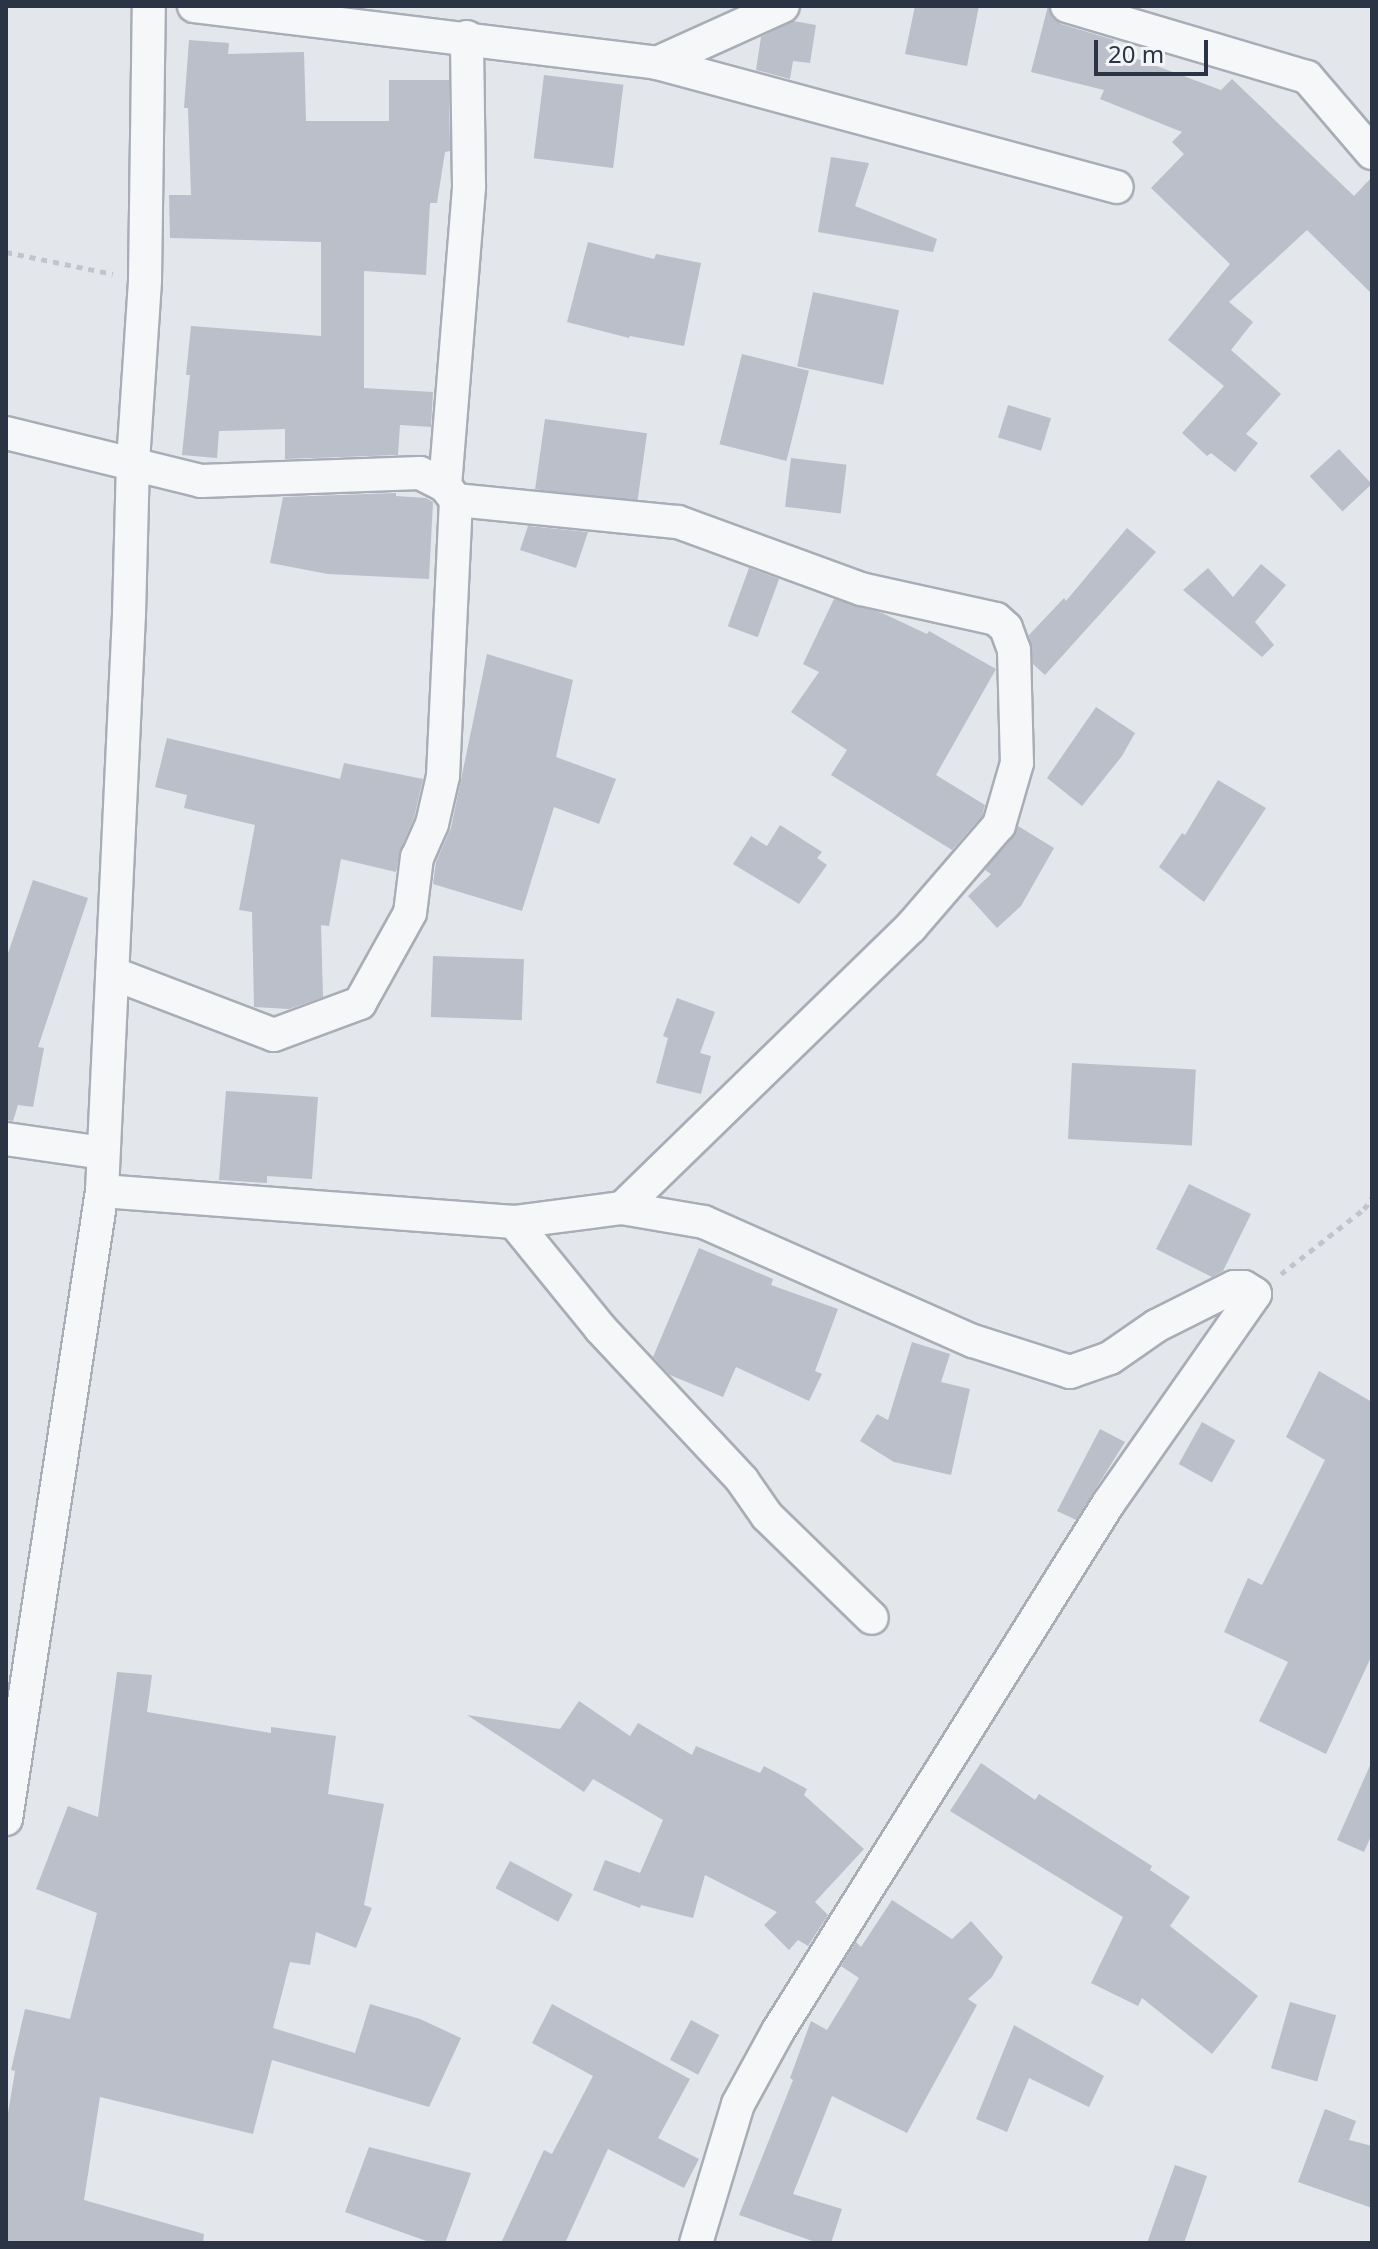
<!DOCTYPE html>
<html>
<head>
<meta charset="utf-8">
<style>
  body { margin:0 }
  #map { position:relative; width:1378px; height:2249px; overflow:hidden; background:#e3e6eb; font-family:"Noto Sans",sans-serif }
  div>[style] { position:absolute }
  .building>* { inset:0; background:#babfc9; transform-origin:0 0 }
  .path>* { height:5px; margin-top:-2.5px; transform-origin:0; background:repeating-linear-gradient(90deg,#c1c4ca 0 6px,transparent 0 12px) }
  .roads { filter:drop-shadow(2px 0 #a8adb6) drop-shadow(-2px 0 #a8adb6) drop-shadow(0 2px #a8adb6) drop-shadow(0 -2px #a8adb6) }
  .street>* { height:32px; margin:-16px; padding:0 16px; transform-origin:16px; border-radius:16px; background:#f6f7f9 }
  span { translate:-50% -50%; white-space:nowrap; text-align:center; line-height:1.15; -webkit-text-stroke:6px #f3f5f8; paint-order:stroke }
  .frame { position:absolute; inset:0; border:8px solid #2a3444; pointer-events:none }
  .scale { position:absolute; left:1094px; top:40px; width:114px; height:36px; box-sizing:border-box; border:4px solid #2a3444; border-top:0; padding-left:10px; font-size:24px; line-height:28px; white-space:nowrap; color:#2a3444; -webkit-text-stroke:6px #f3f5f8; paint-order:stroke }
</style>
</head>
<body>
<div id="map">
  <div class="building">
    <div style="clip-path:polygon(915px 6px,979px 6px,967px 66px,905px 54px)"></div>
    <div style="clip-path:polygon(1048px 6px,1053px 18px,1061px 24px,1114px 40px,1111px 49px,1221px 90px,1232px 79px,1354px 196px,1372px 177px,1372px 294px,1307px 230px,1229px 302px,1253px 322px,1231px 350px,1281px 394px,1246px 434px,1258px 443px,1235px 472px,1211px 453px,1207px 456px,1182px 433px,1224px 386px,1168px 340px,1230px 264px,1151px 188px,1184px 154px,1172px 142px,1182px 132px,1100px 99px,1104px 90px,1031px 72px)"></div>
    <div style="clip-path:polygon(793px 21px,816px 25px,810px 63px,793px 61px,790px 79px,756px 70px,761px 37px)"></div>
    <div style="clip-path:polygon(189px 40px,229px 43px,228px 54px,304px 52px,306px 121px,389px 121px,389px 80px,449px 80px,450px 151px,445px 152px,437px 203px,430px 203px,426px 275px,364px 271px,364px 388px,433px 392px,431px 427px,400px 425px,398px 455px,285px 459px,285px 429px,219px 431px,217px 458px,182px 455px,190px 375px,186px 375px,191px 326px,321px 336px,321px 242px,170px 238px,169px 195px,191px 195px,188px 108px,184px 108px)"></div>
    <div style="left:544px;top:75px;width:80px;height:84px;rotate:7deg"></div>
    <div style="clip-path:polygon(831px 157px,869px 163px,855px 206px,937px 239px,933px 252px,818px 232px)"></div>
    <div style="clip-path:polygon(588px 242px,654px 259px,656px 254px,701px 263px,684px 346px,630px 336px,629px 338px,567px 322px)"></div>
    <div style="left:813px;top:292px;width:88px;height:76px;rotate:12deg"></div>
    <div style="left:742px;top:354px;width:69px;height:93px;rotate:14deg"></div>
    <div style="left:1008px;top:405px;width:45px;height:34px;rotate:17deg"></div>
    <div style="left:545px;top:419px;width:103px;height:71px;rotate:8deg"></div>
    <div style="left:1339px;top:449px;width:48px;height:40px;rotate:47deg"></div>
    <div style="left:791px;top:458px;width:56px;height:49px;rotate:7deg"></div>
    <div style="clip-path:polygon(396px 493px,396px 496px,426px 498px,433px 502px,429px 579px,328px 574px,270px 563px,283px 497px)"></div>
    <div style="clip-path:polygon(528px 526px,588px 532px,576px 568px,520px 550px)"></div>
    <div style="clip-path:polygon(1127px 528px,1156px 552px,1045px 675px,1033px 664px,1029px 635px,1064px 598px,1066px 601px)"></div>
    <div style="clip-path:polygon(1261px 564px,1286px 585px,1255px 622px,1274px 645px,1262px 657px,1183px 590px,1208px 568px,1233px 597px)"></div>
    <div style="left:749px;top:568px;width:32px;height:62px;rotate:20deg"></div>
    <div style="clip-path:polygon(834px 599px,882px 613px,927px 634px,929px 631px,996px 669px,936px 775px,985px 805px,982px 816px,952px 850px,831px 775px,847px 750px,791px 712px,819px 672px,803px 664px)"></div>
    <div style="clip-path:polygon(487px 654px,573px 680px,556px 757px,616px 779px,599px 824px,554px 807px,522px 911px,433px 884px,436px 862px,451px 828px)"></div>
    <div style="clip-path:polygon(1096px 707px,1135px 733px,1122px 756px,1082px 806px,1047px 778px)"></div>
    <div style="clip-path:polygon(167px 738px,340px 779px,344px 763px,423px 779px,414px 818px,400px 850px,396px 872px,341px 859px,329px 926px,321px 925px,323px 997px,289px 1009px,254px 1007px,252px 912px,239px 910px,255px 825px,184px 808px,187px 795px,155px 787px)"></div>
    <div style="clip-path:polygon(1218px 780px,1266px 808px,1204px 902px,1159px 867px,1182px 833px,1185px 835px)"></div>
    <div style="clip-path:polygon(780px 825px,822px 852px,817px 858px,827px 865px,799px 904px,733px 864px,751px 836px,767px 846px)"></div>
    <div style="clip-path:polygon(1018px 826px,1054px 848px,1021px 906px,997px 928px,968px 896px,991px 874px,985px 870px)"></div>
    <div style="clip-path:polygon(33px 880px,88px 898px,38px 1047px,44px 1048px,33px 1107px,18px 1105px,13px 1121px,6px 1120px,6px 959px)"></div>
    <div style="left:433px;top:956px;width:91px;height:61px;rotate:2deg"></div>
    <div style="clip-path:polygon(677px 998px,715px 1012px,700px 1053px,711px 1056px,701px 1094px,656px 1083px,668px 1038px,663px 1036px)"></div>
    <div style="left:1072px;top:1063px;width:124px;height:76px;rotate:3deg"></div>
    <div style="clip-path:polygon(226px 1091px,318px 1097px,312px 1179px,267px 1176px,267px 1183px,219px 1180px)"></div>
    <div style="clip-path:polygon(1189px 1184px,1251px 1214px,1223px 1271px,1212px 1277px,1156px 1249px)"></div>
    <div style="clip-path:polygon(699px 1248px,773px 1279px,771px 1285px,838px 1309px,815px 1371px,822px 1374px,809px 1401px,736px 1367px,723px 1397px,670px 1375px,653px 1357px)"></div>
    <div style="clip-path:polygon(912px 1342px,950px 1354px,941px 1382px,970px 1389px,951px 1475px,894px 1462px,860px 1441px,877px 1414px,888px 1420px)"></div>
    <div style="clip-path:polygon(1319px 1371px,1372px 1402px,1372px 1655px,1326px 1754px,1259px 1721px,1288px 1662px,1224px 1632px,1248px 1578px,1262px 1585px,1325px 1460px,1286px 1437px)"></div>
    <div style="left:1202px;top:1422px;width:38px;height:48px;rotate:29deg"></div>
    <div style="clip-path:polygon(1100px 1429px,1125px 1442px,1076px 1520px,1057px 1511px)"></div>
    <div style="clip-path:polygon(117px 1672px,152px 1675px,147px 1712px,271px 1733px,271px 1727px,336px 1736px,328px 1794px,384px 1804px,364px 1905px,372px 1908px,356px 1948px,316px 1932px,310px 1965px,290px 1962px,273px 2028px,355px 2053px,370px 2004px,420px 2019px,461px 2038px,429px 2107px,272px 2060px,253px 2134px,100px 2097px,84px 2200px,204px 2234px,203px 2243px,6px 2243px,6px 2125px,15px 2071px,11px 2070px,25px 2009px,70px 2019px,97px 1913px,36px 1889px,68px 1806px,98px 1817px)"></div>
    <div style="clip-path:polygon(579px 1701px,630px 1736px,638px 1723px,692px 1755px,696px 1746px,760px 1773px,764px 1766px,807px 1789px,804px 1795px,864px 1849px,815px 1902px,828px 1915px,808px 1946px,798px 1940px,789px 1950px,764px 1925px,777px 1912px,705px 1875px,693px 1918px,641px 1905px,640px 1908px,593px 1890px,605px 1860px,640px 1873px,663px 1820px,593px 1779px,584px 1792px,467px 1715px,560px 1729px)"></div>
    <div style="clip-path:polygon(1372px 1761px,1372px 1834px,1364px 1852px,1337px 1840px)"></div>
    <div style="clip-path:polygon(981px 1763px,1035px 1800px,1039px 1794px,1152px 1866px,1150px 1870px,1190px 1897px,1170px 1926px,1258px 1996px,1212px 2054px,1142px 1998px,1138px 2006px,1091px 1983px,1123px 1917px,950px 1811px)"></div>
    <div style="left:510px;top:1861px;width:71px;height:31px;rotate:28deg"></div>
    <div style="clip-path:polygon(892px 1900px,952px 1939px,971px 1921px,1003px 1957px,992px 1977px,968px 1999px,977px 2005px,907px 2133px,832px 2096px,793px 2194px,842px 2209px,831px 2243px,818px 2243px,739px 2215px,793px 2080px,790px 2078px,811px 2021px,827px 2030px,859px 1978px,841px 1966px,856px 1942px,861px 1947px)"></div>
    <div style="left:1290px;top:2002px;width:48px;height:69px;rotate:16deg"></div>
    <div style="clip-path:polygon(552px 2004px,690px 2079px,658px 2138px,699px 2159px,684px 2188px,608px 2149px,565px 2243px,501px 2243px,544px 2150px,552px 2154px,593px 2076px,532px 2043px)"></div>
    <div style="left:691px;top:2020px;width:32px;height:45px;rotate:28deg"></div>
    <div style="clip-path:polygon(1014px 2025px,1104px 2076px,1089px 2107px,1029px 2078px,1007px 2132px,976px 2119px)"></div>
    <div style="clip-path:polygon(1325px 2109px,1356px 2121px,1349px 2140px,1372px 2146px,1372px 2208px,1298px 2182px)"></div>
    <div style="clip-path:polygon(369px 2147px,471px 2173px,445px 2243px,432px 2243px,345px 2212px)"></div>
    <div style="clip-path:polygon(1175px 2165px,1207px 2176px,1184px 2243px,1147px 2243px)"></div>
  </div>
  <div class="path">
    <div style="left:6px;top:252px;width:109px;rotate:11.6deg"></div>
    <div style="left:1281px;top:1274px;width:105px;rotate:-38.1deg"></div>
    <div style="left:1364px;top:1209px;width:14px;rotate:-54deg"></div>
  </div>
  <div class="roads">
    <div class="street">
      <div style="left:194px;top:6px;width:466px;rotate:7deg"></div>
      <div style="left:657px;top:63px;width:476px;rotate:15.1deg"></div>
      <div style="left:1067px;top:6px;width:250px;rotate:16.5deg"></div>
      <div style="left:1307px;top:77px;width:100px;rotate:49.5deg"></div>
      <div style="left:657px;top:63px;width:138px;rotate:-24.3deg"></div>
      <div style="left:6px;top:433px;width:201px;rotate:13.8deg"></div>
      <div style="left:201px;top:481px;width:219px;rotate:-2.1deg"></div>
      <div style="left:420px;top:473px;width:28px;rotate:27deg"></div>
      <div style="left:445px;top:486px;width:18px;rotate:52deg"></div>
      <div style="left:456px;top:500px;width:276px;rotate:92.7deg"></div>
      <div style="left:443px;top:776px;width:49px;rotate:102.9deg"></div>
      <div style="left:432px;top:824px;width:36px;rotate:114deg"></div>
      <div style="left:417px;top:857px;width:56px;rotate:97.1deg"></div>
      <div style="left:410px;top:913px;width:103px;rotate:119.1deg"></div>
      <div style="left:360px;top:1003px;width:92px;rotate:159.6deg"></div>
      <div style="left:274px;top:1035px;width:173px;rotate:-159.1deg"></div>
      <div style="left:445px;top:486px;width:301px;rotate:-85.4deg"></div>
      <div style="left:469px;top:186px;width:149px;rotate:-90.8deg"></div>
      <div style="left:456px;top:500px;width:223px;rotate:5.7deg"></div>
      <div style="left:678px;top:522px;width:195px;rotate:20.1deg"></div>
      <div style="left:861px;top:589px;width:138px;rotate:12.5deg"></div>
      <div style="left:996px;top:619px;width:13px;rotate:42deg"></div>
      <div style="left:1006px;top:628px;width:23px;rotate:70deg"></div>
      <div style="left:1014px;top:650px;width:113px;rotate:88.5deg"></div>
      <div style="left:1017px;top:763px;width:65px;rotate:106.2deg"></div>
      <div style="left:999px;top:825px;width:135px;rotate:130.8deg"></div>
      <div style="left:911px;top:927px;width:403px;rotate:135.8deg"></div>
      <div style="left:6px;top:1139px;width:98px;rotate:8.2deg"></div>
      <div style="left:102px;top:1191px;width:413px;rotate:4.3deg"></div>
      <div style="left:514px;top:1222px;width:109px;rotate:-7.4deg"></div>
      <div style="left:622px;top:1208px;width:83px;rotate:9.7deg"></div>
      <div style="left:704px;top:1222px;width:294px;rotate:23.9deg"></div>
      <div style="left:973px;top:1341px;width:102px;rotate:17.7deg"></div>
      <div style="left:1070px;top:1372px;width:42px;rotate:-19.3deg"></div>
      <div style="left:1110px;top:1358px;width:56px;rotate:-34.8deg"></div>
      <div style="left:1156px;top:1326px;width:87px;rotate:-26.6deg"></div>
      <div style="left:1234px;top:1287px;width:10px"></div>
      <div style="left:1244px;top:1287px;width:13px;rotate:32deg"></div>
      <div style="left:1255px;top:1294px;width:256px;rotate:125deg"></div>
      <div style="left:1108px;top:1504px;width:622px;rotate:122.05deg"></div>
      <div style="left:778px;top:2031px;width:83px;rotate:118.7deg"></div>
      <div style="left:738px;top:2104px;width:145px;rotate:106.8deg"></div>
      <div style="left:514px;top:1222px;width:136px;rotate:50.9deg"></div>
      <div style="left:600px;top:1328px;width:208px;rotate:46.9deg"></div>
      <div style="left:742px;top:1480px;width:44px;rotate:55.2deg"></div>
      <div style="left:767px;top:1516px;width:146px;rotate:44.2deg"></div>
      <div style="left:6px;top:1819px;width:635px;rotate:-81.31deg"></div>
      <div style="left:102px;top:1191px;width:578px;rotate:-87.32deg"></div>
      <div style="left:129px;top:614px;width:152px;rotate:-88.5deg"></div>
      <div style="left:133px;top:462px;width:182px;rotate:-86.2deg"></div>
      <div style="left:145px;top:280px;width:274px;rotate:-89.2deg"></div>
    </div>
  </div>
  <div class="frame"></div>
  <div class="scale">20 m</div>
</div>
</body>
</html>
